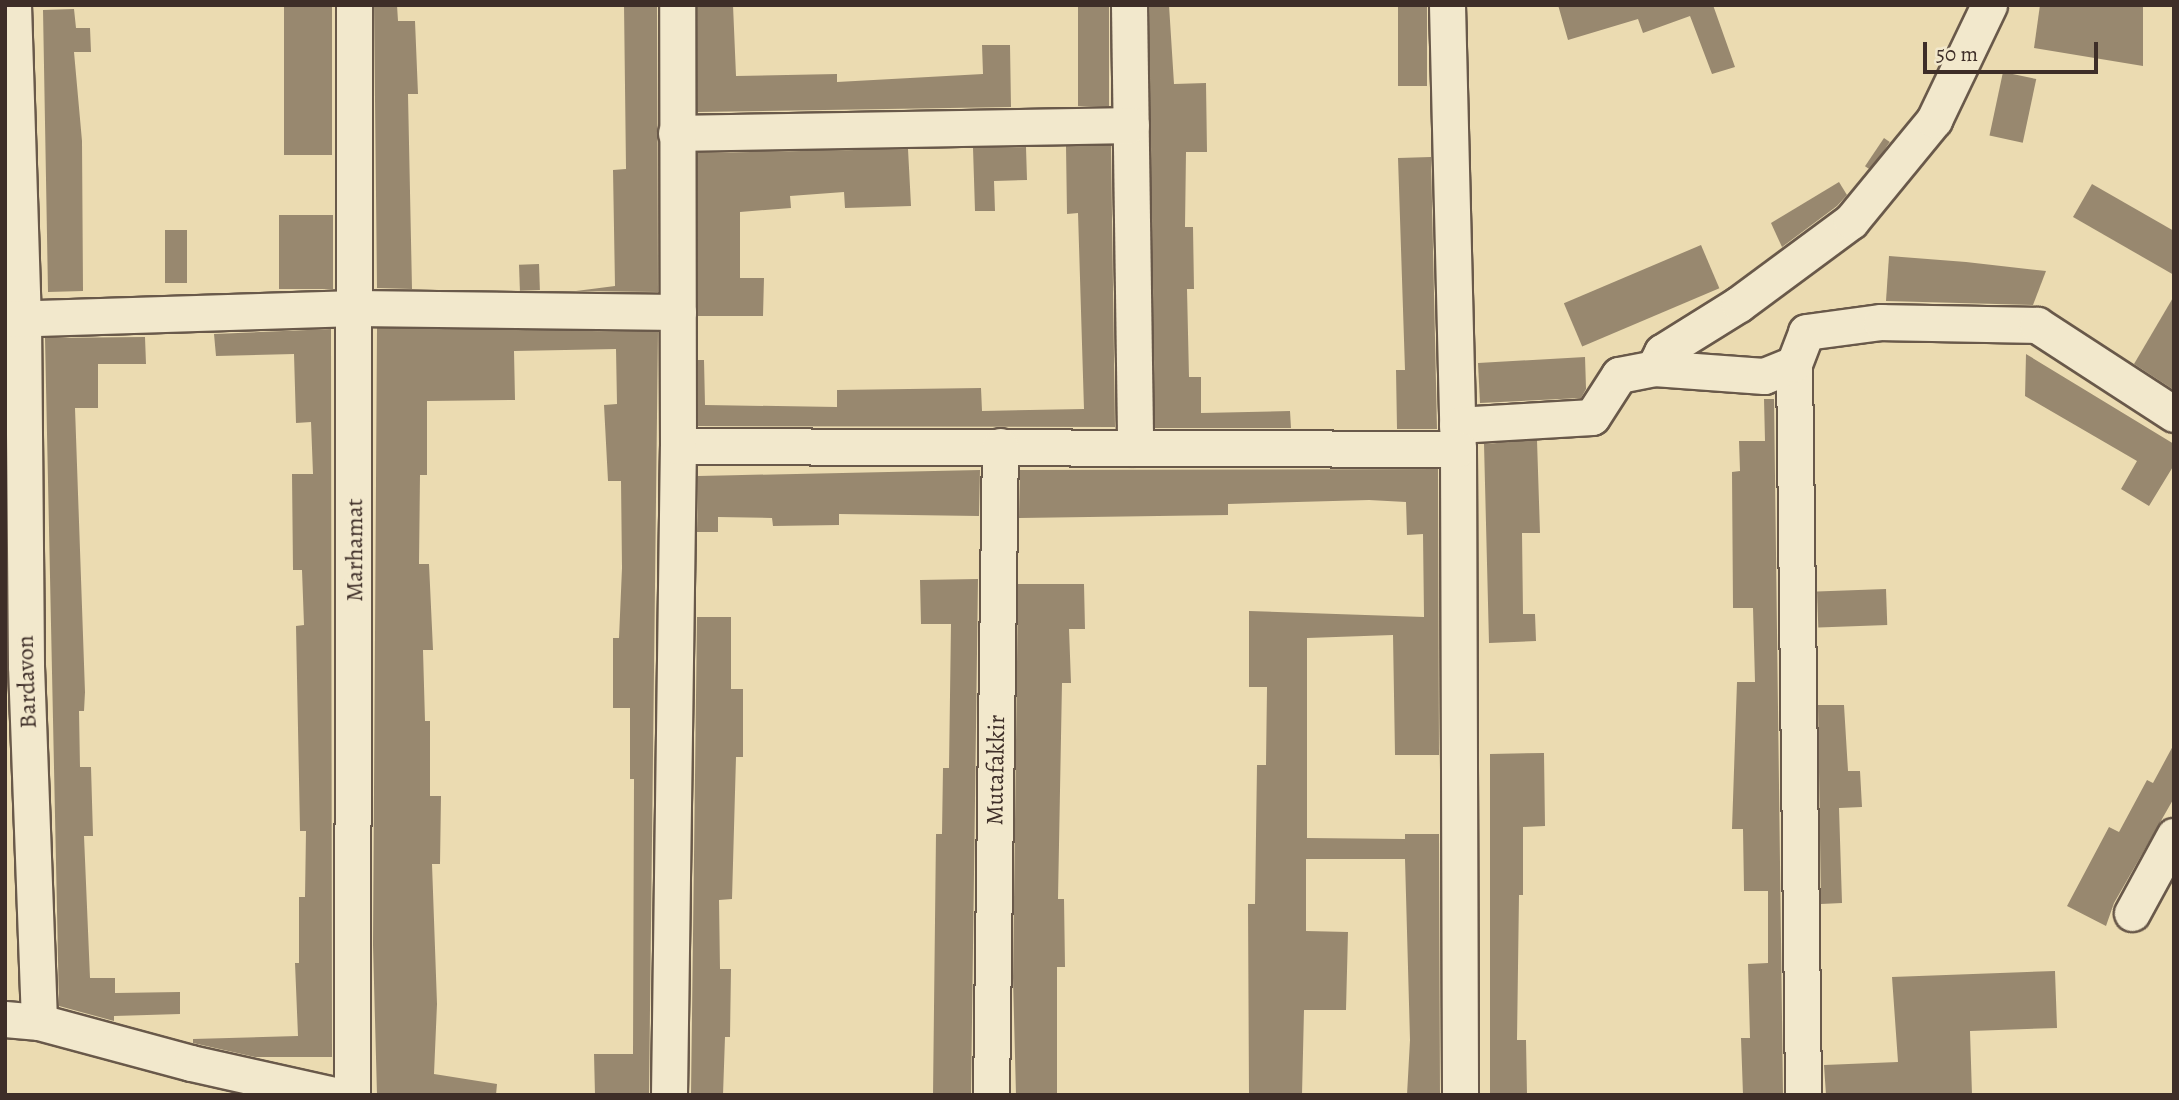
<!DOCTYPE html>
<html>
<head>
<meta charset="utf-8">
<style>
  body { margin:0 }
  #map { position:relative; width:2179px; height:1100px; overflow:hidden; background:#ebdbb1; font-family:Alegreya,serif }
  div>[style] { position:absolute }
  .building>* { inset:0; background:#98886f; transform-origin:0 0 }
  .roads { filter:drop-shadow(2px 0 #69594a) drop-shadow(-2px 0 #69594a) drop-shadow(0 2px #69594a) drop-shadow(0 -2px #69594a) }
  .minor>* { height:35px; margin:-17.5px; padding:0 17.5px; transform-origin:17.5px; border-radius:17.5px; background:#f2e8cc }
  span { translate:-50% -50%; white-space:nowrap; text-align:center; line-height:1.15; -webkit-text-stroke:7px #f2e8cc; paint-order:stroke }
  .street-label { font-size:24px; color:#3e2e28 }
  .frame { position:absolute; inset:0; border:7px solid #3e2e28; pointer-events:none }
  .scale { position:absolute; left:1923px; top:42px; width:175px; height:32px; box-sizing:border-box; border:4px solid #3e2e28; border-top:0; padding-left:9px; font-size:21px; line-height:24px; white-space:nowrap; color:#3e2e28; -webkit-text-stroke:5px #f2e8cc; paint-order:stroke }
</style>
</head>
<body>
<div id="map">
  <div class="building">
    <div style="left:284px;top:5px;width:48px;height:150px"></div>
    <div style="clip-path:polygon(374px 5px,397px 5px,398px 21px,415px 21px,418px 94px,408px 94px,412px 289px,377px 288px)"></div>
    <div style="clip-path:polygon(624px 5px,657px 5px,658px 292px,576px 291px,615px 286px,613px 170px,626px 169px)"></div>
    <div style="clip-path:polygon(697px 5px,733px 5px,736px 76px,837px 74px,837px 82px,983px 74px,982px 45px,1010px 45px,1011px 107px,697px 112px)"></div>
    <div style="left:1078px;top:5px;width:31px;height:101px"></div>
    <div style="clip-path:polygon(1149px 5px,1169px 5px,1174px 84px,1206px 83px,1207px 152px,1186px 152px,1185px 227px,1193px 227px,1194px 289px,1187px 289px,1189px 377px,1201px 377px,1201px 413px,1290px 411px,1291px 428px,1155px 428px)"></div>
    <div style="left:1398px;top:5px;width:29px;height:81px"></div>
    <div style="clip-path:polygon(1558px 5px,1713px 5px,1735px 67px,1712px 74px,1690px 16px,1643px 33px,1638px 19px,1568px 40px)"></div>
    <div style="clip-path:polygon(2040px 5px,2143px 5px,2143px 66px,2034px 48px)"></div>
    <div style="clip-path:polygon(74px 9px,76px 28px,90px 28px,91px 52px,74px 52px,82px 141px,83px 291px,48px 292px,43px 10px)"></div>
    <div style="left:2003px;top:72px;width:34px;height:65px;rotate:12deg"></div>
    <div style="left:1884px;top:138px;width:7px;height:34px;rotate:34deg"></div>
    <div style="clip-path:polygon(1111px 145px,1115px 427px,698px 426px,698px 360px,704px 360px,705px 405px,837px 407px,837px 390px,981px 388px,982px 411px,1084px 409px,1078px 213px,1067px 214px,1066px 146px)"></div>
    <div style="clip-path:polygon(1026px 147px,1027px 180px,994px 181px,995px 211px,975px 211px,973px 148px)"></div>
    <div style="clip-path:polygon(908px 149px,911px 206px,845px 208px,844px 192px,790px 196px,791px 208px,740px 212px,740px 278px,764px 278px,763px 316px,698px 316px,697px 153px)"></div>
    <div style="clip-path:polygon(1431px 157px,1437px 429px,1397px 429px,1396px 370px,1405px 370px,1398px 158px)"></div>
    <div style="clip-path:polygon(1839px 182px,1847px 195px,1837px 206px,1782px 247px,1771px 223px)"></div>
    <div style="clip-path:polygon(2092px 184px,2174px 231px,2174px 275px,2073px 217px)"></div>
    <div style="left:333px;top:215px;width:74px;height:54px;rotate:90deg"></div>
    <div style="left:165px;top:230px;width:22px;height:53px"></div>
    <div style="left:1701px;top:245px;width:47px;height:149px;rotate:67deg"></div>
    <div style="clip-path:polygon(1889px 256px,1966px 262px,2046px 271px,2033px 305px,1886px 301px)"></div>
    <div style="left:539px;top:264px;width:26px;height:20px;rotate:88deg"></div>
    <div style="clip-path:polygon(2174px 296px,2174px 390px,2134px 364px)"></div>
    <div style="clip-path:polygon(377px 328px,658px 332px,649px 1095px,595px 1095px,594px 1054px,633px 1054px,634px 779px,630px 779px,630px 708px,613px 708px,613px 638px,619px 638px,622px 568px,621px 481px,608px 481px,604px 405px,617px 404px,616px 349px,514px 351px,515px 400px,427px 401px,427px 475px,420px 475px,419px 564px,429px 564px,433px 650px,423px 650px,425px 721px,430px 721px,430px 796px,441px 796px,440px 864px,432px 864px,437px 1004px,434px 1074px,497px 1084px,496px 1095px,377px 1095px,373px 945px)"></div>
    <div style="clip-path:polygon(331px 329px,332px 1057px,255px 1057px,193px 1043px,193px 1039px,298px 1036px,295px 963px,299px 963px,299px 897px,305px 897px,306px 831px,300px 831px,296px 626px,304px 625px,302px 570px,293px 570px,292px 474px,313px 474px,311px 422px,296px 423px,294px 354px,216px 356px,214px 334px)"></div>
    <div style="clip-path:polygon(145px 337px,146px 364px,98px 364px,98px 408px,75px 408px,85px 692px,84px 711px,79px 711px,80px 767px,91px 767px,93px 836px,84px 836px,90px 978px,115px 978px,115px 993px,180px 992px,180px 1014px,114px 1016px,114px 1021px,59px 1006px,45px 338px)"></div>
    <div style="clip-path:polygon(2026px 354px,2174px 444px,2174px 465px,2149px 506px,2121px 489px,2137px 461px,2025px 396px)"></div>
    <div style="clip-path:polygon(1585px 357px,1586px 389px,1581px 398px,1480px 403px,1478px 363px)"></div>
    <div style="clip-path:polygon(1764px 399px,1774px 399px,1783px 1095px,1743px 1095px,1741px 1038px,1750px 1038px,1748px 964px,1768px 963px,1768px 891px,1744px 891px,1743px 829px,1732px 829px,1737px 682px,1755px 682px,1753px 608px,1733px 608px,1732px 472px,1740px 471px,1739px 441px,1765px 441px)"></div>
    <div style="clip-path:polygon(1537px 440px,1540px 533px,1522px 533px,1523px 614px,1535px 614px,1536px 641px,1489px 643px,1484px 444px)"></div>
    <div style="clip-path:polygon(1438px 469px,1439px 755px,1395px 755px,1393px 635px,1307px 638px,1307px 838px,1405px 839px,1405px 834px,1439px 834px,1440px 1095px,1407px 1095px,1410px 1040px,1405px 859px,1306px 859px,1306px 931px,1348px 932px,1346px 1010px,1304px 1010px,1302px 1095px,1249px 1095px,1248px 904px,1255px 904px,1257px 765px,1266px 765px,1267px 687px,1249px 687px,1249px 611px,1424px 617px,1423px 534px,1407px 535px,1406px 502px,1369px 500px,1228px 504px,1228px 515px,1019px 518px,1020px 470px)"></div>
    <div style="clip-path:polygon(980px 470px,979px 516px,839px 514px,839px 525px,773px 526px,772px 518px,718px 517px,718px 532px,697px 532px,698px 476px)"></div>
    <div style="clip-path:polygon(978px 579px,971px 1095px,933px 1095px,936px 834px,942px 834px,943px 768px,949px 768px,951px 624px,921px 624px,920px 580px)"></div>
    <div style="clip-path:polygon(1018px 584px,1084px 584px,1085px 629px,1069px 629px,1071px 683px,1062px 683px,1058px 899px,1064px 899px,1065px 967px,1057px 967px,1057px 1095px,1016px 1095px,1013px 978px)"></div>
    <div style="left:1886px;top:589px;width:36px;height:69px;rotate:88deg"></div>
    <div style="clip-path:polygon(697px 617px,731px 617px,731px 689px,743px 689px,743px 757px,736px 757px,732px 899px,719px 900px,720px 969px,731px 969px,730px 1037px,725px 1037px,723px 1095px,691px 1095px)"></div>
    <div style="clip-path:polygon(1818px 705px,1844px 705px,1848px 771px,1860px 771px,1862px 807px,1839px 808px,1842px 903px,1821px 904px)"></div>
    <div style="clip-path:polygon(2174px 744px,2174px 798px,2114px 903px,2106px 926px,2067px 906px,2109px 827px,2119px 832px,2147px 780px,2153px 783px)"></div>
    <div style="clip-path:polygon(1544px 753px,1545px 826px,1523px 827px,1523px 895px,1519px 895px,1517px 1040px,1526px 1040px,1527px 1095px,1490px 1095px,1490px 754px)"></div>
    <div style="clip-path:polygon(2055px 971px,2057px 1028px,1970px 1031px,1972px 1095px,1826px 1095px,1824px 1065px,1898px 1062px,1892px 977px)"></div>
  </div>
  <div class="roads">
    <div class="minor">
      <div style="left:13px;top:5px;width:314px;rotate:88.2deg"></div>
      <div style="left:23px;top:319px;width:347px;rotate:89.5deg"></div>
      <div style="left:26px;top:666px;width:356px;rotate:87.9deg"></div>
      <div style="left:1129px;top:5px;width:443px;rotate:89.2deg"></div>
      <div style="left:1447px;top:5px;width:444px;rotate:88.6deg"></div>
      <div style="left:1458px;top:449px;width:646px;rotate:89.82deg"></div>
      <div style="left:676px;top:133px;width:455px;rotate:-1deg"></div>
      <div style="left:5px;top:319px;width:351px;rotate:-1.8deg"></div>
      <div style="left:356px;top:308px;width:322px;rotate:0.7deg"></div>
      <div style="left:1794px;top:364px;width:731px;rotate:89.29deg"></div>
      <div style="left:1654px;top:368px;width:18px;rotate:-63deg"></div>
      <div style="left:1662px;top:352px;width:91px;rotate:-31.9deg"></div>
      <div style="left:1739px;top:304px;width:139px;rotate:-36.5deg"></div>
      <div style="left:1851px;top:221px;width:131px;rotate:-50.6deg"></div>
      <div style="left:1934px;top:120px;width:127px;rotate:-64.4deg"></div>
      <div style="left:1457px;top:425px;width:135px;rotate:-3.4deg"></div>
      <div style="left:1592px;top:417px;width:50px;rotate:-57.3deg"></div>
      <div style="left:1619px;top:375px;width:36px;rotate:-11deg"></div>
      <div style="left:1654px;top:368px;width:110px;rotate:4.2deg"></div>
      <div style="left:1764px;top:376px;width:32px;rotate:-22deg"></div>
      <div style="left:1794px;top:364px;width:34px;rotate:-69deg"></div>
      <div style="left:1806px;top:332px;width:76px;rotate:-7.6deg"></div>
      <div style="left:1881px;top:322px;width:156px;rotate:1.1deg"></div>
      <div style="left:2037px;top:325px;width:163px;rotate:33deg"></div>
      <div style="left:678px;top:446px;width:780px;rotate:0.22deg"></div>
      <div style="left:2132px;top:913px;width:88px;rotate:-61.4deg"></div>
      <div style="left:5px;top:1019px;width:34px;rotate:5deg"></div>
      <div style="left:39px;top:1022px;width:157px;rotate:15.1deg"></div>
      <div style="left:191px;top:1063px;width:147px;rotate:12.6deg"></div>
      <div style="left:352px;top:1095px;width:1090px;rotate:-89.89deg"></div>
      <div style="left:669px;top:1095px;width:649px;rotate:-89.21deg"></div>
      <div style="left:678px;top:446px;width:441px;rotate:-90.1deg"></div>
      <div style="left:991px;top:1095px;width:649px;rotate:-89.21deg"></div>
    </div>
  </div>
  <div class="street-label">
    <span style="left:355px;top:550px;rotate:-90deg">Marhamat</span>
    <span style="left:27px;top:682px;rotate:-92deg">Bardavon</span>
    <span style="left:996px;top:770px;rotate:-89deg">Mutafakkir</span>
  </div>
  <div class="frame"></div>
  <div class="scale">50 m</div>
</div>
</body>
</html>
